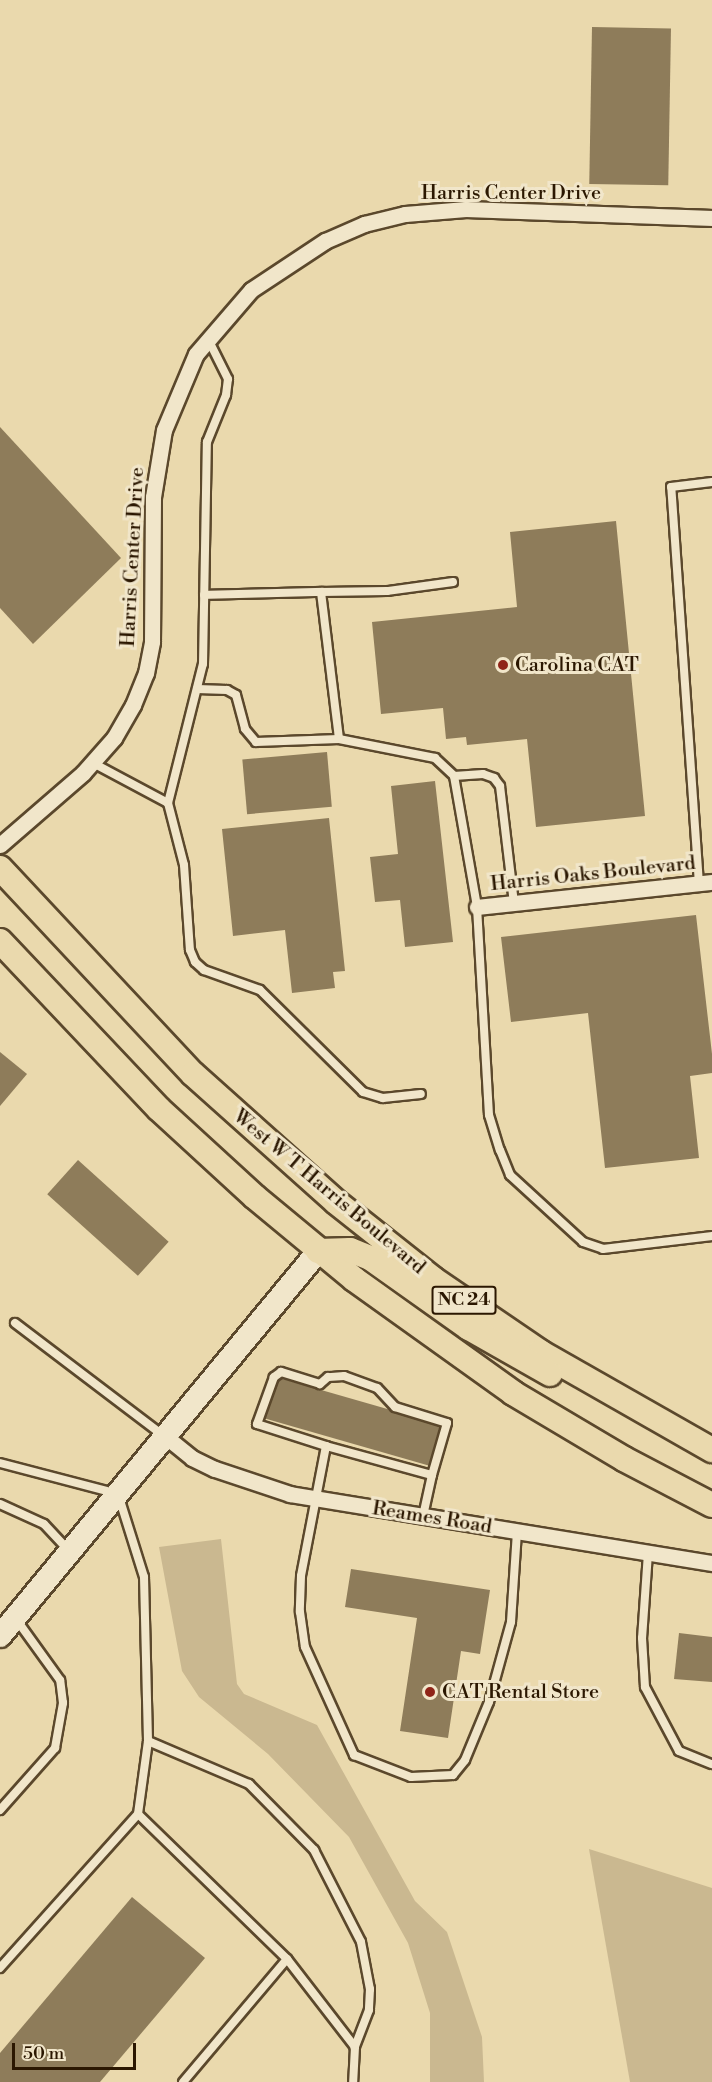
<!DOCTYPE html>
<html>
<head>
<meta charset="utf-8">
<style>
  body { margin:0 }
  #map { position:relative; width:712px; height:2082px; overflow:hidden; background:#ead9ad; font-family:"Libre Bodoni",serif }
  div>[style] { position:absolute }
  .green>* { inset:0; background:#cab890 }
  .building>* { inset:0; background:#8e7c5a; transform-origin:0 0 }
  .roads { filter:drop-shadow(2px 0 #5b482c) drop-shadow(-2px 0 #5b482c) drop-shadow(0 2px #5b482c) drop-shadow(0 -2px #5b482c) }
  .lane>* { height:8px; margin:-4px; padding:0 4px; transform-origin:4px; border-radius:4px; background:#f1e6ca }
  .street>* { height:15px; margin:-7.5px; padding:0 7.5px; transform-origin:7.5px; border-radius:7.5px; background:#f1e6ca }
  .secondary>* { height:22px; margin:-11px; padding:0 11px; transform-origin:11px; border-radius:11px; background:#f1e6ca }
  .primary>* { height:24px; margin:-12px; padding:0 12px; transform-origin:12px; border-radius:12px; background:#ead9ad }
  .dots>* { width:16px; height:16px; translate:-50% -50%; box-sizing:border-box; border:3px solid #f1e6ca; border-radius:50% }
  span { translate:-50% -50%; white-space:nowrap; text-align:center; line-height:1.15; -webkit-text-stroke:6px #f1e6ca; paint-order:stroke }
  .shield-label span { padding:2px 4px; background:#f1e6ca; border:2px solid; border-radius:4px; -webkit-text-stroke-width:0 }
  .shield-label { font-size:18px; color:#2b1701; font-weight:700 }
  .street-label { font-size:20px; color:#2b1701 }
  .poi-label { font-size:20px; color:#2b1701 }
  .left { translate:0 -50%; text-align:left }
  .scale { position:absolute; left:12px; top:2043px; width:124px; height:27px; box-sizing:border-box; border:3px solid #2b1701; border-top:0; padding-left:8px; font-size:18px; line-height:21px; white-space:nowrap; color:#2b1701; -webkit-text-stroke:4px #f1e6ca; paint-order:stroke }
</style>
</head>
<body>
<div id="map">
  <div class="green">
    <div style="clip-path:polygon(221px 1539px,237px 1684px,244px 1694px,317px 1725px,415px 1901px,447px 1932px,482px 2037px,484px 2082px,430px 2082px,430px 2013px,408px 1943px,349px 1837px,268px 1754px,199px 1697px,182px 1671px,159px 1547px)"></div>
    <div style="clip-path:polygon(589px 1849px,712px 1888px,712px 2082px,630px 2082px)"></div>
  </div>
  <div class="building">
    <div style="left:592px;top:27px;width:79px;height:157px;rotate:1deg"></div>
    <div style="clip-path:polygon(0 427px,121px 558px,33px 644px,0 608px)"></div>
    <div style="clip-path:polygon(616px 521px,645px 816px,536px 827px,527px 739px,467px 745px,466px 737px,446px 739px,443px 708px,381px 714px,372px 622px,517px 607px,510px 532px)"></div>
    <div style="left:327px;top:752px;width:55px;height:85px;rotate:85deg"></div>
    <div style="clip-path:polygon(435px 781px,453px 942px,405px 947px,400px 900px,375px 902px,370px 857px,398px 854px,391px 786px)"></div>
    <div style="clip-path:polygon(329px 818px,345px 971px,333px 972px,335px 988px,292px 993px,285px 930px,233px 936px,222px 829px)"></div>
    <div style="clip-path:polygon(696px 915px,712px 1054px,712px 1073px,690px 1076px,699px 1158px,605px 1168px,588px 1013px,511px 1022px,501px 937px)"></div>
    <div style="clip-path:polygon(0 1052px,27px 1074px,0 1106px)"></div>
    <div style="left:78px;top:1160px;width:122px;height:46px;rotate:42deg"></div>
    <div style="left:276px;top:1377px;width:171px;height:43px;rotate:16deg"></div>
    <div style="clip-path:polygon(351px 1569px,490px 1590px,480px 1654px,461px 1651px,448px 1738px,400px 1731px,417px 1618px,345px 1607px)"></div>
    <div style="clip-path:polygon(679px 1633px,712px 1637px,712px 1682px,674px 1679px)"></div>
    <div style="clip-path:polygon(132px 1897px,205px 1958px,100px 2082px,0 2082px,0 2053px)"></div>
  </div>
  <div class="roads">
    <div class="lane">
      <div style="left:453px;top:582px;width:67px;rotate:172.2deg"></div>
      <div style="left:387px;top:591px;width:66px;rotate:179.1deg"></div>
      <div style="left:321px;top:592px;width:148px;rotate:83deg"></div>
      <div style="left:339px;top:739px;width:98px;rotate:11.2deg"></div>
      <div style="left:435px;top:758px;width:26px;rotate:43deg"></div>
      <div style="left:454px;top:776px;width:133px;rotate:80deg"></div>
      <div style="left:477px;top:907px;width:208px;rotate:86.7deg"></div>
      <div style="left:489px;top:1115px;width:37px;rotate:73deg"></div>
      <div style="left:500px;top:1150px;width:27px;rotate:68deg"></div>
      <div style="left:510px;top:1175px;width:99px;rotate:42.5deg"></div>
      <div style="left:583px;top:1242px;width:21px;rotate:19deg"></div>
      <div style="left:603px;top:1249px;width:110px;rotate:-6.8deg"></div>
      <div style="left:204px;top:595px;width:117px;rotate:-1.5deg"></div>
      <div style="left:197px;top:689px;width:30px;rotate:2deg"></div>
      <div style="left:227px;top:690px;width:10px;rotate:29deg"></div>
      <div style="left:236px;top:695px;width:35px;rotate:75deg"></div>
      <div style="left:245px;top:729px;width:17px;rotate:50deg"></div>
      <div style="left:256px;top:742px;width:83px;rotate:-2.1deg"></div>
      <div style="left:93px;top:763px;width:85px;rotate:28.1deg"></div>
      <div style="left:168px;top:803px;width:143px;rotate:-75.9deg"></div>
      <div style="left:203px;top:664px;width:222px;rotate:-89deg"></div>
      <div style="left:207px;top:442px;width:51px;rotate:-68deg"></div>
      <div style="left:226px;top:395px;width:16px;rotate:-83deg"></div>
      <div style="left:228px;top:379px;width:45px;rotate:-116.6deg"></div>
      <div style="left:454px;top:776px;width:29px;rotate:-4deg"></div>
      <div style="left:483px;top:774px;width:12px;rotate:20deg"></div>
      <div style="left:494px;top:778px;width:10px;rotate:53deg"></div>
      <div style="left:500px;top:786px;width:118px;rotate:83.2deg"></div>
      <div style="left:168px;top:803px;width:64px;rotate:75.5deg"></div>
      <div style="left:184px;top:865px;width:85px;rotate:86deg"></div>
      <div style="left:190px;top:950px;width:13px;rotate:67deg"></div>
      <div style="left:195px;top:962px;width:12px;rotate:42deg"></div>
      <div style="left:204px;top:970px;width:59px;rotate:19.7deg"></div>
      <div style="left:260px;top:990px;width:145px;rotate:44.7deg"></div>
      <div style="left:363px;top:1092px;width:21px;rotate:17deg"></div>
      <div style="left:383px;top:1098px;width:38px;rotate:-6deg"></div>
      <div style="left:699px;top:884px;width:398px;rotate:-94deg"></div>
      <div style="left:671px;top:487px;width:41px;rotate:-7deg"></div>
      <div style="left:15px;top:1323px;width:187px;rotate:37.2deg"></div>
      <div style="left:326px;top:1446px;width:110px;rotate:15.3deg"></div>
      <div style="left:432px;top:1475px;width:54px;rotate:-73.9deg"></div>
      <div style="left:447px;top:1423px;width:54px;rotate:-162.9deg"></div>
      <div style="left:395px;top:1407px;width:26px;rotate:-133deg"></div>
      <div style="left:377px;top:1388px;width:35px;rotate:-160deg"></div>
      <div style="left:344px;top:1376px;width:16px;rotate:176deg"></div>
      <div style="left:328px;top:1377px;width:11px;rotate:139deg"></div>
      <div style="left:320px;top:1384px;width:41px;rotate:-162.9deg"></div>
      <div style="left:281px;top:1372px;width:9px;rotate:144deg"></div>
      <div style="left:274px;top:1377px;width:50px;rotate:109.9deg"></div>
      <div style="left:257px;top:1424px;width:72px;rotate:17.7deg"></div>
      <div style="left:326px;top:1446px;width:132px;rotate:100.9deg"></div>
      <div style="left:301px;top:1576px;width:36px;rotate:92deg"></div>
      <div style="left:300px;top:1612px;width:35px;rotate:82deg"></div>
      <div style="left:305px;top:1647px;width:119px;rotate:65.6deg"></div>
      <div style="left:354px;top:1755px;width:61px;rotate:21.1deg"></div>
      <div style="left:411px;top:1777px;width:42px;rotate:-2.7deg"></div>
      <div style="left:453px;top:1775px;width:19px;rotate:-51deg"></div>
      <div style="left:465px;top:1760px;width:63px;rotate:-67.5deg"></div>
      <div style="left:489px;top:1702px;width:83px;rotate:-74.6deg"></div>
      <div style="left:511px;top:1622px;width:91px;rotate:-86.2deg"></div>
      <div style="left:0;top:1463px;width:122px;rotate:14.7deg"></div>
      <div style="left:118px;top:1494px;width:87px;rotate:72.6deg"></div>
      <div style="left:144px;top:1577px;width:164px;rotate:88.6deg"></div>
      <div style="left:148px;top:1741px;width:74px;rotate:97.8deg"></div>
      <div style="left:138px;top:1814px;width:207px;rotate:131.9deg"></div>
      <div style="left:0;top:1504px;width:48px;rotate:24.4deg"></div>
      <div style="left:44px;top:1524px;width:37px;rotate:47deg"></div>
      <div style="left:423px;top:1516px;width:42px;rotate:-77.6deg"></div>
      <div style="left:648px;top:1553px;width:85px;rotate:94deg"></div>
      <div style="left:642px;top:1638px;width:49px;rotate:86.5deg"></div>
      <div style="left:645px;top:1687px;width:72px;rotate:62deg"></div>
      <div style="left:679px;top:1751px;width:35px;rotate:22deg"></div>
      <div style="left:148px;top:1741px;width:110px;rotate:23.1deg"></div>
      <div style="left:249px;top:1784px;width:93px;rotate:45.4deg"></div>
      <div style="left:314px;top:1850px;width:103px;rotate:62.9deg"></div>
      <div style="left:361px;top:1942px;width:48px;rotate:79.2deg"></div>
      <div style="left:370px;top:1989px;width:21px;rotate:93deg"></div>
      <div style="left:369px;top:2010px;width:40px;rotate:111deg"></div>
      <div style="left:0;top:1810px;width:83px;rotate:-48.4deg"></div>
      <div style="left:55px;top:1748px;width:46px;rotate:-79.9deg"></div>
      <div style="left:63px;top:1703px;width:23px;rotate:-97deg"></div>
      <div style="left:60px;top:1680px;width:75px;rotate:-125.8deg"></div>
      <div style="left:138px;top:1814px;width:208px;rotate:44.2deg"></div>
      <div style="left:287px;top:1959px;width:161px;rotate:130.2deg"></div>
      <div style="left:287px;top:1959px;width:111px;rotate:52.3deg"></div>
      <div style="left:355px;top:2047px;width:35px;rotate:93deg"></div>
    </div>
    <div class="street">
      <div style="left:0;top:845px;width:110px;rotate:-40.9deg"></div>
      <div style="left:83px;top:773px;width:47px;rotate:-48.5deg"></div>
      <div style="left:114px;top:738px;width:38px;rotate:-60deg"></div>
      <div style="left:133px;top:705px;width:35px;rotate:-68deg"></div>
      <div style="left:146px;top:673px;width:32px;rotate:-79deg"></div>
      <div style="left:152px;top:642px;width:145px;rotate:-89.6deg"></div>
      <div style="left:153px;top:497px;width:68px;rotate:-80.7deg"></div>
      <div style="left:164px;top:430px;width:82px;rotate:-67.2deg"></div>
      <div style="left:196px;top:354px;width:84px;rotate:-49.3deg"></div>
      <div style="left:251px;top:290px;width:89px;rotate:-33.5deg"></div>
      <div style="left:325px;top:241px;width:43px;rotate:-23.6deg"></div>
      <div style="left:364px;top:224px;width:42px;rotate:-13.7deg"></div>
      <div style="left:405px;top:214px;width:61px;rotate:-4.7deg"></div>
      <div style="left:466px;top:209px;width:246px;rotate:2.1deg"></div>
      <div style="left:477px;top:907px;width:236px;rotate:-6.1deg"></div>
      <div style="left:165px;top:1436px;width:35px;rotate:39deg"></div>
      <div style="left:192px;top:1458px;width:25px;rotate:26deg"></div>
      <div style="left:215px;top:1469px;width:79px;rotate:18.4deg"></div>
      <div style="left:290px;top:1494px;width:428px;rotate:9.3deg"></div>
    </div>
    <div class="secondary">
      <div style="left:0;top:1636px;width:499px;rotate:-50.4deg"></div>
    </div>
    <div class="primary">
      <div style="left:0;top:868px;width:282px;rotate:46.9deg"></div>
      <div style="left:193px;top:1074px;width:192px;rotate:41.8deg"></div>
      <div style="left:336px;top:1202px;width:124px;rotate:38.4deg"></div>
      <div style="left:433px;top:1279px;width:130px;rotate:34.3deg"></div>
      <div style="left:540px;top:1352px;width:198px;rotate:29.7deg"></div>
      <div style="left:0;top:941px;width:231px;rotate:46.6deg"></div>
      <div style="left:159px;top:1109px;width:130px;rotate:42.5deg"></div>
      <div style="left:255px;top:1197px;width:129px;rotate:39.6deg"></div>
      <div style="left:354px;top:1279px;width:196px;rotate:35.6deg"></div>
      <div style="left:513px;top:1393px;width:129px;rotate:30.7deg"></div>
      <div style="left:624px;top:1459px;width:99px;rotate:27.6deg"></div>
      <div style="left:318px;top:1251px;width:32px;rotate:-2deg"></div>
      <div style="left:350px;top:1250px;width:22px;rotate:22deg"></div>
      <div style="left:370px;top:1258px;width:121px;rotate:35.3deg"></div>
      <div style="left:469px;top:1328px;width:93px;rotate:29.6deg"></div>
    </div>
  </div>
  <div class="dots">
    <div style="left:503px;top:665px;background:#8f2418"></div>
    <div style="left:430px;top:1692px;background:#8f2418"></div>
  </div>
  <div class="shield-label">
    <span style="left:464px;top:1300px">NC 24</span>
  </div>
  <div class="street-label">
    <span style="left:511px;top:193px">Harris Center Drive</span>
    <span style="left:133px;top:557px;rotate:-87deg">Harris Center Drive</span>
    <span style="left:593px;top:874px;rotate:-6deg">Harris Oaks Boulevard</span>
    <span style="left:329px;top:1192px;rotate:40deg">West W T Harris Boulevard</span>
    <span style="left:432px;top:1518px;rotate:9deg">Reames Road</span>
  </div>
  <div class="poi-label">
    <span class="left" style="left:515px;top:665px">Carolina CAT</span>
    <span class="left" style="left:442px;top:1692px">CAT Rental Store</span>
  </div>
  <div class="scale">50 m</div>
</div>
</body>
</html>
